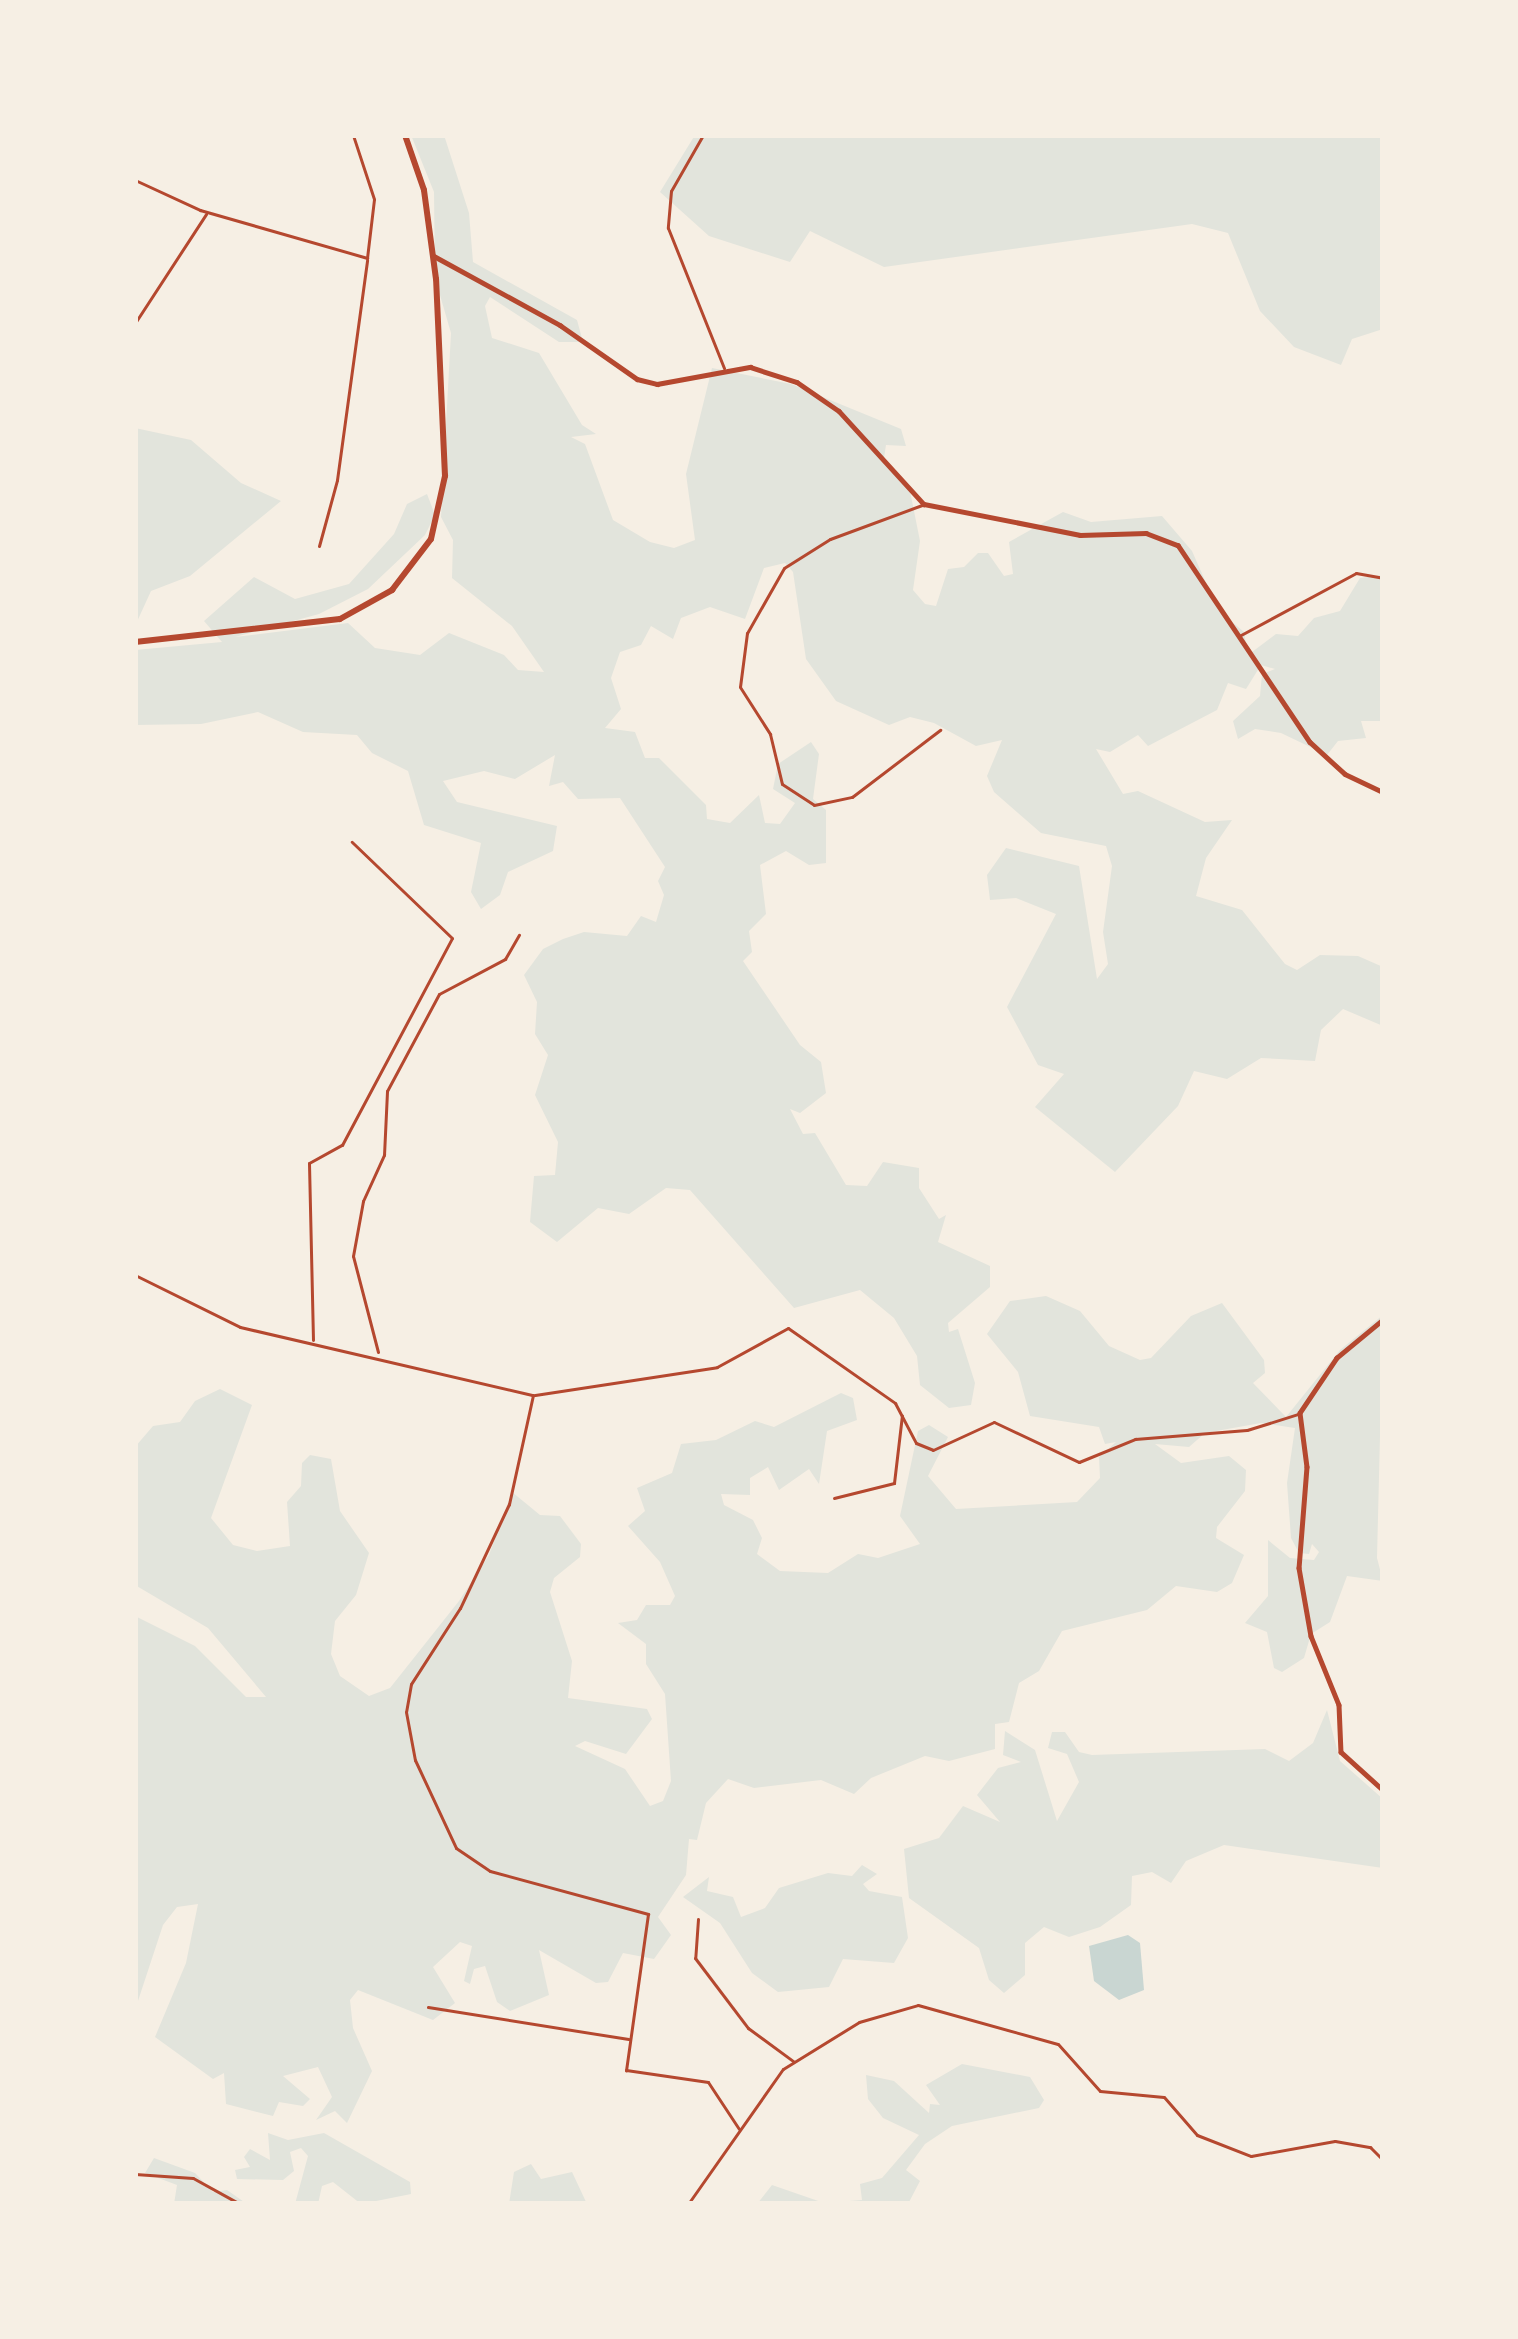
<!DOCTYPE html>
<html>
<head>
<meta charset="utf-8">
<style>
  body { margin:0 }
  #map { position:relative; width:1518px; height:2339px; overflow:hidden; background:#f6efe4; font-family:"PT Sans Narrow",sans-serif }
  div>[style] { position:absolute }
  .green>* { inset:0; background:#e2e4dc }
  .water>* { inset:0; background:#c9d6d2 }
  .minor>* { height:3px; margin:-1.5px; padding:0 1.5px; transform-origin:1.5px; border-radius:1.5px; background:#b5482f }
  .tertiary>* { height:4.5px; margin:-2.25px; padding:0 2.25px; transform-origin:2.25px; border-radius:2.25px; background:#b5482f }
  .trunk>* { height:6px; margin:-3px; padding:0 3px; transform-origin:3px; border-radius:3px; background:#b5482f }
  span { translate:-50% -50%; white-space:nowrap; text-align:center; line-height:1.15; -webkit-text-stroke:9px #f6efe4; paint-order:stroke }
  .frame { position:absolute; inset:0; border:138px solid #f6efe4; pointer-events:none }
</style>
</head>
<body>
<div id="map">
  <div class="green">
    <div style="clip-path:polygon(411px 135px,444px 135px,469px 213px,473px 262px,577px 320px,583px 342px,559px 342px,490px 297px,485px 306px,492px 338px,539px 353px,582px 425px,596px 434px,571px 437px,585px 444px,613px 520px,650px 542px,674px 548px,695px 540px,686px 474px,712px 368px,791px 384px,901px 429px,906px 446px,886px 445px,884px 458px,910px 491px,920px 541px,913px 590px,925px 604px,936px 606px,948px 569px,964px 567px,978px 553px,988px 553px,1004px 576px,1013px 574px,1009px 542px,1063px 512px,1091px 522px,1162px 516px,1192px 551px,1218px 610px,1244px 632px,1248px 655px,1276px 634px,1298px 636px,1314px 618px,1340px 611px,1360px 578px,1383px 575px,1383px 721px,1361px 721px,1366px 738px,1338px 741px,1327px 755px,1281px 733px,1255px 729px,1238px 739px,1233px 721px,1260px 696px,1262px 674px,1275px 669px,1261px 665px,1246px 689px,1228px 683px,1217px 710px,1148px 746px,1138px 735px,1110px 752px,1096px 749px,1123px 794px,1138px 791px,1205px 822px,1232px 820px,1206px 858px,1196px 896px,1242px 910px,1285px 964px,1297px 970px,1320px 955px,1358px 956px,1383px 967px,1383px 1026px,1343px 1009px,1321px 1030px,1315px 1061px,1261px 1058px,1227px 1079px,1194px 1071px,1178px 1106px,1115px 1172px,1035px 1107px,1064px 1074px,1038px 1065px,1007px 1007px,1056px 914px,1016px 898px,990px 900px,987px 875px,1006px 848px,1079px 866px,1097px 979px,1108px 964px,1103px 932px,1112px 866px,1106px 846px,1041px 833px,994px 792px,987px 776px,1002px 740px,976px 746px,934px 723px,910px 717px,889px 725px,836px 701px,806px 659px,793px 572px,785px 563px,764px 568px,745px 619px,710px 607px,681px 618px,673px 639px,651px 626px,641px 645px,620px 652px,611px 678px,621px 709px,605px 728px,635px 732px,645px 758px,659px 758px,706px 805px,707px 819px,730px 823px,759px 795px,765px 823px,780px 824px,795px 803px,773px 789px,778px 764px,811px 742px,819px 754px,813px 799px,826px 810px,826px 863px,809px 865px,786px 851px,760px 865px,766px 914px,749px 931px,752px 952px,743px 961px,800px 1045px,821px 1062px,826px 1093px,800px 1113px,790px 1109px,803px 1134px,815px 1133px,846px 1185px,867px 1186px,883px 1162px,919px 1168px,919px 1188px,939px 1219px,946px 1215px,938px 1242px,990px 1266px,990px 1287px,948px 1323px,949px 1332px,958px 1329px,975px 1383px,971px 1405px,949px 1408px,920px 1385px,917px 1356px,894px 1318px,860px 1290px,794px 1308px,690px 1190px,666px 1188px,629px 1214px,598px 1208px,557px 1242px,530px 1222px,534px 1176px,555px 1175px,558px 1142px,535px 1095px,548px 1055px,535px 1034px,537px 1002px,524px 975px,543px 949px,563px 939px,584px 932px,627px 936px,641px 916px,656px 922px,664px 895px,658px 881px,665px 867px,620px 798px,578px 799px,563px 782px,549px 786px,555px 755px,515px 779px,484px 771px,443px 781px,457px 802px,557px 826px,553px 851px,508px 872px,500px 895px,481px 909px,471px 892px,481px 843px,424px 825px,408px 771px,372px 753px,357px 735px,303px 732px,258px 712px,201px 724px,135px 725px,135px 650px,222px 642px,204px 621px,254px 577px,295px 599px,349px 584px,394px 534px,407px 504px,427px 494px,435px 515px,425px 535px,368px 589px,319px 614px,235px 637px,348px 623px,375px 648px,420px 655px,449px 633px,504px 655px,518px 670px,544px 672px,512px 626px,452px 578px,453px 540px,441px 517px,451px 333px,435px 278px,434px 192px)"></div>
    <div style="clip-path:polygon(695px 135px,1383px 135px,1383px 329px,1352px 339px,1341px 365px,1294px 347px,1260px 311px,1228px 233px,1192px 224px,884px 267px,810px 231px,790px 262px,709px 236px,660px 192px)"></div>
    <div style="clip-path:polygon(135px 428px,191px 440px,241px 483px,281px 501px,190px 576px,151px 591px,135px 626px)"></div>
    <div style="clip-path:polygon(1046px 1296px,1080px 1311px,1109px 1346px,1140px 1360px,1151px 1358px,1191px 1316px,1222px 1303px,1264px 1360px,1265px 1373px,1253px 1383px,1286px 1417px,1340px 1350px,1383px 1315px,1377px 1558px,1383px 1581px,1347px 1576px,1330px 1622px,1311px 1634px,1304px 1658px,1282px 1672px,1274px 1668px,1267px 1632px,1245px 1623px,1268px 1596px,1268px 1540px,1290px 1558px,1314px 1560px,1319px 1552px,1312px 1544px,1309px 1554px,1299px 1553px,1291px 1538px,1287px 1483px,1295px 1428px,1261px 1423px,1205px 1433px,1189px 1447px,1155px 1444px,1181px 1463px,1229px 1456px,1246px 1470px,1245px 1491px,1217px 1527px,1216px 1538px,1244px 1555px,1232px 1583px,1217px 1592px,1176px 1586px,1147px 1610px,1062px 1631px,1039px 1671px,1019px 1683px,1009px 1722px,995px 1724px,995px 1749px,949px 1761px,925px 1756px,871px 1778px,854px 1794px,821px 1780px,754px 1788px,728px 1779px,706px 1803px,697px 1840px,689px 1839px,686px 1875px,658px 1917px,671px 1935px,654px 1959px,623px 1953px,608px 1982px,596px 1983px,539px 1950px,549px 1995px,510px 2011px,497px 2002px,485px 1966px,474px 1969px,470px 1984px,464px 1981px,472px 1946px,460px 1942px,433px 1967px,455px 2003px,433px 2020px,358px 1990px,350px 2000px,353px 2028px,372px 2071px,347px 2123px,335px 2111px,316px 2120px,332px 2097px,318px 2067px,283px 2076px,310px 2099px,303px 2106px,279px 2102px,273px 2116px,226px 2104px,224px 2073px,213px 2079px,155px 2037px,186px 1963px,198px 1904px,177px 1907px,163px 1925px,135px 2010px,135px 1616px,195px 1646px,246px 1697px,266px 1697px,208px 1628px,135px 1585px,135px 1447px,153px 1426px,180px 1422px,195px 1401px,220px 1389px,252px 1405px,211px 1518px,233px 1545px,257px 1551px,290px 1546px,287px 1502px,301px 1486px,302px 1463px,310px 1455px,331px 1459px,340px 1511px,369px 1553px,356px 1595px,335px 1621px,331px 1654px,340px 1676px,369px 1696px,390px 1688px,459px 1601px,489px 1555px,512px 1492px,540px 1515px,560px 1516px,581px 1544px,580px 1557px,554px 1578px,550px 1592px,572px 1661px,568px 1698px,647px 1709px,652px 1719px,626px 1754px,585px 1741px,575px 1746px,625px 1769px,650px 1806px,663px 1801px,671px 1781px,665px 1694px,646px 1664px,646px 1644px,618px 1623px,637px 1620px,646px 1605px,670px 1605px,675px 1596px,660px 1562px,628px 1526px,645px 1511px,637px 1488px,672px 1473px,681px 1444px,716px 1440px,755px 1421px,774px 1427px,841px 1393px,853px 1398px,857px 1420px,827px 1431px,819px 1484px,809px 1469px,779px 1490px,768px 1467px,750px 1478px,750px 1495px,721px 1494px,724px 1505px,753px 1520px,762px 1538px,757px 1554px,780px 1571px,828px 1573px,858px 1554px,878px 1558px,920px 1544px,900px 1516px,918px 1431px,929px 1425px,948px 1437px,928px 1476px,956px 1509px,1077px 1502px,1100px 1478px,1099px 1457px,1116px 1442px,1105px 1444px,1099px 1427px,1030px 1416px,1018px 1372px,987px 1334px,1010px 1301px)"></div>
    <div style="clip-path:polygon(1327px 1710px,1340px 1761px,1383px 1799px,1383px 1868px,1224px 1845px,1186px 1861px,1171px 1883px,1152px 1872px,1132px 1876px,1131px 1905px,1100px 1927px,1069px 1937px,1044px 1927px,1025px 1943px,1025px 1975px,1004px 1993px,989px 1980px,979px 1948px,909px 1898px,904px 1849px,939px 1838px,963px 1806px,1000px 1822px,977px 1795px,998px 1768px,1021px 1762px,1003px 1755px,1005px 1731px,1035px 1750px,1057px 1821px,1079px 1782px,1067px 1754px,1048px 1748px,1052px 1732px,1065px 1732px,1079px 1752px,1092px 1755px,1265px 1749px,1289px 1761px,1313px 1743px)"></div>
    <div style="clip-path:polygon(862px 1865px,877px 1874px,863px 1884px,869px 1891px,902px 1897px,908px 1938px,894px 1963px,843px 1959px,829px 1987px,778px 1992px,752px 1973px,720px 1923px,683px 1897px,709px 1877px,707px 1891px,733px 1897px,741px 1917px,765px 1908px,779px 1888px,828px 1873px,852px 1876px)"></div>
    <div style="clip-path:polygon(962px 2064px,1030px 2077px,1044px 2100px,1039px 2108px,952px 2126px,925px 2144px,906px 2170px,920px 2181px,908px 2204px,757px 2204px,772px 2185px,824px 2203px,862px 2200px,860px 2184px,882px 2178px,919px 2135px,883px 2118px,868px 2099px,866px 2075px,894px 2081px,929px 2113px,930px 2104px,940px 2105px,926px 2085px)"></div>
    <div style="clip-path:polygon(268px 2133px,288px 2140px,324px 2133px,410px 2182px,411px 2194px,361px 2204px,333px 2182px,322px 2186px,318px 2204px,295px 2204px,308px 2156px,301px 2148px,290px 2152px,294px 2171px,283px 2180px,237px 2179px,235px 2170px,250px 2167px,244px 2157px,250px 2149px,270px 2160px)"></div>
    <div style="clip-path:polygon(154px 2158px,195px 2173px,213px 2192px,227px 2190px,247px 2204px,174px 2204px,177px 2185px,145px 2173px)"></div>
    <div style="clip-path:polygon(531px 2164px,541px 2179px,572px 2172px,587px 2204px,509px 2204px,514px 2172px)"></div>
  </div>
  <div class="water">
    <div style="clip-path:polygon(1128px 1935px,1140px 1943px,1144px 1990px,1119px 2000px,1094px 1981px,1089px 1946px)"></div>
  </div>
  <div class="minor">
    <div style="left:703px;top:135px;width:64px;rotate:119.7deg"></div>
    <div style="left:671px;top:191px;width:37px;rotate:95deg"></div>
    <div style="left:668px;top:228px;width:151px;rotate:68.2deg"></div>
    <div style="left:135px;top:180px;width:72px;rotate:24.8deg"></div>
    <div style="left:200px;top:210px;width:174px;rotate:16deg"></div>
    <div style="left:367px;top:258px;width:59px;rotate:-83.2deg"></div>
    <div style="left:374px;top:199px;width:67px;rotate:-108.2deg"></div>
    <div style="left:135px;top:323px;width:130px;rotate:-56.9deg"></div>
    <div style="left:922px;top:505px;width:98px;rotate:159.7deg"></div>
    <div style="left:830px;top:539px;width:54px;rotate:147.8deg"></div>
    <div style="left:784px;top:568px;width:75px;rotate:119.6deg"></div>
    <div style="left:747px;top:633px;width:54px;rotate:97.4deg"></div>
    <div style="left:740px;top:687px;width:56px;rotate:57.4deg"></div>
    <div style="left:770px;top:734px;width:51px;rotate:76.5deg"></div>
    <div style="left:782px;top:784px;width:38px;rotate:33deg"></div>
    <div style="left:814px;top:805px;width:39px;rotate:-12deg"></div>
    <div style="left:852px;top:797px;width:111px;rotate:-37.3deg"></div>
    <div style="left:319px;top:546px;width:68px;rotate:-74.7deg"></div>
    <div style="left:337px;top:480px;width:222px;rotate:-82.2deg"></div>
    <div style="left:1239px;top:636px;width:133px;rotate:-28.3deg"></div>
    <div style="left:1356px;top:573px;width:27px;rotate:10deg"></div>
    <div style="left:135px;top:1275px;width:117px;rotate:26.3deg"></div>
    <div style="left:240px;top:1327px;width:301px;rotate:13.1deg"></div>
    <div style="left:533px;top:1395px;width:112px;rotate:102.4deg"></div>
    <div style="left:509px;top:1504px;width:115px;rotate:115.2deg"></div>
    <div style="left:460px;top:1608px;width:90px;rotate:122.8deg"></div>
    <div style="left:411px;top:1684px;width:28px;rotate:100deg"></div>
    <div style="left:406px;top:1712px;width:49px;rotate:79.4deg"></div>
    <div style="left:415px;top:1760px;width:97px;rotate:65deg"></div>
    <div style="left:456px;top:1848px;width:41px;rotate:34.1deg"></div>
    <div style="left:490px;top:1871px;width:164px;rotate:15.2deg"></div>
    <div style="left:648px;top:1914px;width:158px;rotate:98deg"></div>
    <div style="left:626px;top:2070px;width:83px;rotate:8.3deg"></div>
    <div style="left:708px;top:2082px;width:56px;rotate:56.6deg"></div>
    <div style="left:313px;top:1340px;width:177px;rotate:-91.3deg"></div>
    <div style="left:309px;top:1163px;width:38px;rotate:-29deg"></div>
    <div style="left:342px;top:1145px;width:234px;rotate:-62deg"></div>
    <div style="left:452px;top:938px;width:139px;rotate:-136.2deg"></div>
    <div style="left:378px;top:1352px;width:99px;rotate:-104.6deg"></div>
    <div style="left:353px;top:1256px;width:56px;rotate:-79.7deg"></div>
    <div style="left:363px;top:1201px;width:51px;rotate:-65.5deg"></div>
    <div style="left:384px;top:1155px;width:64px;rotate:-87.3deg"></div>
    <div style="left:387px;top:1091px;width:110px;rotate:-61.8deg"></div>
    <div style="left:439px;top:994px;width:75px;rotate:-27.9deg"></div>
    <div style="left:505px;top:959px;width:28px;rotate:-60deg"></div>
    <div style="left:535px;top:1395px;width:184px;rotate:-8.7deg"></div>
    <div style="left:717px;top:1367px;width:81px;rotate:-28.8deg"></div>
    <div style="left:788px;top:1328px;width:131px;rotate:35deg"></div>
    <div style="left:895px;top:1403px;width:45px;rotate:62.3deg"></div>
    <div style="left:916px;top:1443px;width:18px;rotate:22deg"></div>
    <div style="left:933px;top:1450px;width:67px;rotate:-24.7deg"></div>
    <div style="left:994px;top:1422px;width:94px;rotate:25.2deg"></div>
    <div style="left:1079px;top:1462px;width:61px;rotate:-22.3deg"></div>
    <div style="left:1135px;top:1439px;width:112px;rotate:-4.6deg"></div>
    <div style="left:1247px;top:1430px;width:53px;rotate:-17.4deg"></div>
    <div style="left:834px;top:1498px;width:62px;rotate:-14deg"></div>
    <div style="left:894px;top:1483px;width:68px;rotate:-83.3deg"></div>
    <div style="left:698px;top:1919px;width:39px;rotate:94deg"></div>
    <div style="left:695px;top:1958px;width:88px;rotate:52.9deg"></div>
    <div style="left:748px;top:2028px;width:56px;rotate:36.3deg"></div>
    <div style="left:428px;top:2007px;width:203px;rotate:9.1deg"></div>
    <div style="left:135px;top:2174px;width:58px;rotate:3.9deg"></div>
    <div style="left:193px;top:2178px;width:54px;rotate:29deg"></div>
    <div style="left:688px;top:2204px;width:165px;rotate:-54.9deg"></div>
    <div style="left:783px;top:2069px;width:89px;rotate:-31.7deg"></div>
    <div style="left:859px;top:2022px;width:61px;rotate:-16.1deg"></div>
    <div style="left:918px;top:2005px;width:145px;rotate:15.6deg"></div>
    <div style="left:1058px;top:2044px;width:63px;rotate:48.2deg"></div>
    <div style="left:1100px;top:2091px;width:64px;rotate:5.4deg"></div>
    <div style="left:1164px;top:2097px;width:50px;rotate:49deg"></div>
    <div style="left:1197px;top:2135px;width:58px;rotate:21.3deg"></div>
    <div style="left:1251px;top:2156px;width:85px;rotate:-10.1deg"></div>
    <div style="left:1335px;top:2141px;width:36px;rotate:10deg"></div>
    <div style="left:1370px;top:2147px;width:18px;rotate:45deg"></div>
  </div>
  <div class="tertiary">
    <div style="left:434px;top:256px;width:144px;rotate:28.7deg"></div>
    <div style="left:560px;top:325px;width:94px;rotate:35deg"></div>
    <div style="left:637px;top:379px;width:21px;rotate:14deg"></div>
    <div style="left:657px;top:384px;width:95px;rotate:-10.4deg"></div>
    <div style="left:750px;top:367px;width:49px;rotate:17.7deg"></div>
    <div style="left:797px;top:382px;width:51px;rotate:34.6deg"></div>
    <div style="left:839px;top:411px;width:126px;rotate:47.6deg"></div>
    <div style="left:924px;top:504px;width:159px;rotate:11.2deg"></div>
    <div style="left:1080px;top:535px;width:66px;rotate:-1.7deg"></div>
    <div style="left:1146px;top:533px;width:34px;rotate:21deg"></div>
    <div style="left:1178px;top:545px;width:237px;rotate:56.2deg"></div>
    <div style="left:1310px;top:742px;width:47px;rotate:42.4deg"></div>
    <div style="left:1345px;top:774px;width:42px;rotate:25.3deg"></div>
    <div style="left:1383px;top:1320px;width:60px;rotate:140.4deg"></div>
    <div style="left:1337px;top:1358px;width:66px;rotate:123.9deg"></div>
    <div style="left:1300px;top:1413px;width:54px;rotate:82.6deg"></div>
    <div style="left:1307px;top:1467px;width:101px;rotate:94.5deg"></div>
    <div style="left:1299px;top:1568px;width:69px;rotate:80deg"></div>
    <div style="left:1311px;top:1636px;width:74px;rotate:67.9deg"></div>
    <div style="left:1339px;top:1705px;width:47px;rotate:87.6deg"></div>
    <div style="left:1341px;top:1752px;width:57px;rotate:42.1deg"></div>
  </div>
  <div class="trunk">
    <div style="left:135px;top:642px;width:206px;rotate:-6.4deg"></div>
    <div style="left:340px;top:619px;width:60px;rotate:-29.1deg"></div>
    <div style="left:392px;top:590px;width:64px;rotate:-52.6deg"></div>
    <div style="left:431px;top:539px;width:65px;rotate:-77.5deg"></div>
    <div style="left:445px;top:476px;width:197px;rotate:-92.6deg"></div>
    <div style="left:436px;top:279px;width:90px;rotate:-97.7deg"></div>
    <div style="left:424px;top:190px;width:58px;rotate:-109.1deg"></div>
  </div>
  <div class="frame"></div>
</div>
</body>
</html>
